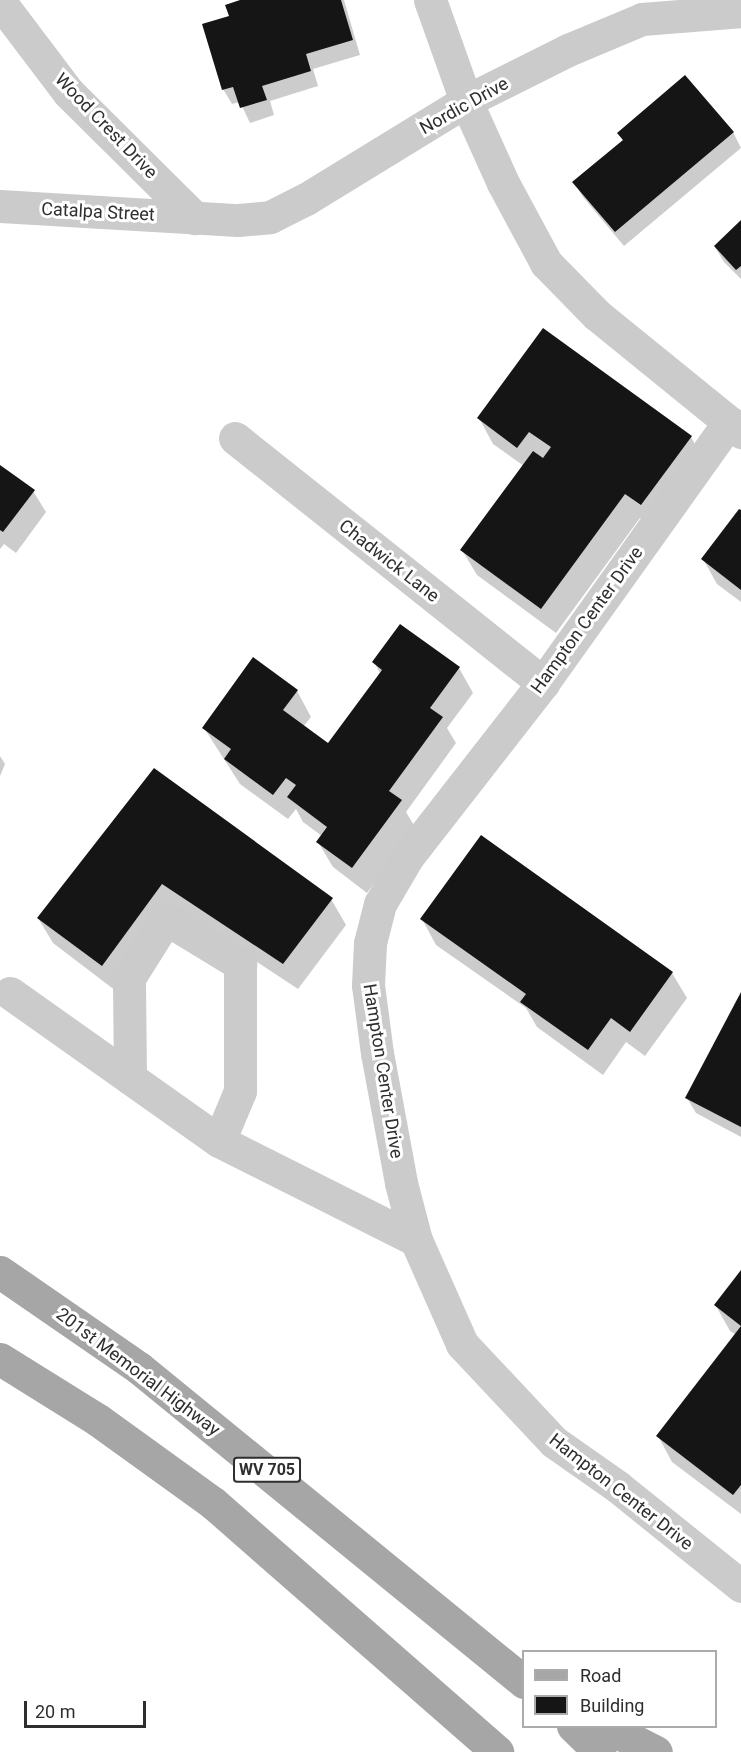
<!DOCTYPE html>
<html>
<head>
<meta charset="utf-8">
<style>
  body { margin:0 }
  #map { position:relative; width:741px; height:1752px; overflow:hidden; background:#fff; font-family:Roboto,sans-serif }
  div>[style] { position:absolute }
  .shadow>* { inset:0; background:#0003 }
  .building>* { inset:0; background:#151515 }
  .minor>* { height:33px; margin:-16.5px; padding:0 16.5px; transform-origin:16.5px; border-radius:16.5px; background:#cbcbcb }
  .major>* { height:33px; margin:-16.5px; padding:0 16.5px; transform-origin:16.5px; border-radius:16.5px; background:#a6a6a6 }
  span { translate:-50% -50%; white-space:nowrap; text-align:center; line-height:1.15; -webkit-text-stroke:6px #fff; paint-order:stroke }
  .shield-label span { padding:2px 4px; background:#fff; border:2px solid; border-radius:4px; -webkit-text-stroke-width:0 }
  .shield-label { font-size:16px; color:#2e2e2e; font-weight:700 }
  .street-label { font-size:18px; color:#2e2e2e }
  .legend { position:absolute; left:522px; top:1650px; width:195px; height:78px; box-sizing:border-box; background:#fff; border:2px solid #ababab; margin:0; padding:8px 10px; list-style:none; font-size:18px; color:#2e2e2e }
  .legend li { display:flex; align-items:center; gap:12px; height:30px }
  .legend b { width:30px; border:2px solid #ababab }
  .scale { position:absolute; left:24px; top:1701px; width:122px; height:27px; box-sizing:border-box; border:3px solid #2e2e2e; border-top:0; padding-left:8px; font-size:18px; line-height:21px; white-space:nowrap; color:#2e2e2e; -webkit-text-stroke:4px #fff; paint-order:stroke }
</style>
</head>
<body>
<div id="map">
  <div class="shadow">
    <div style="clip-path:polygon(245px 0,344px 0,360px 55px,313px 69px,318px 86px,270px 101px,274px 115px,250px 123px,240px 102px,232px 104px,223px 89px,231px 17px)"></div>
    <div style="clip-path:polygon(733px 132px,741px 148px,624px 246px,583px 197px,574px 182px,623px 141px,619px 133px)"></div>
    <div style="clip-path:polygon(741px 222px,741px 279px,724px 262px,715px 247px)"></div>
    <div style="clip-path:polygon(479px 418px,691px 437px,705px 463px,656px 529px,640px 518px,556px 633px,477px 575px,462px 550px,524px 466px,493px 444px)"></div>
    <div style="clip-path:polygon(0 467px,33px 491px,46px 512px,16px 553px,4px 544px,0 549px)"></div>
    <div style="clip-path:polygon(741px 512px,741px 602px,717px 584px,703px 559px)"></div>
    <div style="clip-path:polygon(374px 662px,459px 668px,473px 693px,447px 728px,456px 743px,406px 812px,415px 827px,367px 893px,333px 867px,318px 842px,322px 836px,303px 822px,296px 809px,288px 819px,240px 784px,204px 728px,297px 691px,311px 717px,303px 727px,329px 745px,381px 675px)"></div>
    <div style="clip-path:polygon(0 756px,5px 764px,0 776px)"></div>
    <div style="clip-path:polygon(155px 770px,331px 899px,346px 925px,298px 989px,177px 909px,116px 991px,53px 943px,38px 918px)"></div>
    <div style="clip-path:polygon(422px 919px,672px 973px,687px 998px,645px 1056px,626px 1042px,603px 1075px,537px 1027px,526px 1008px,436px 945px)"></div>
    <div style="clip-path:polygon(741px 995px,741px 1137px,696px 1113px,687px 1098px)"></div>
    <div style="clip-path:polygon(741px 1273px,741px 1514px,672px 1462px,658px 1436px,736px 1335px,730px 1331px,716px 1306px)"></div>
  </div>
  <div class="building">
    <div style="clip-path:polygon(240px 0,341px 0,353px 40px,306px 54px,311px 71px,262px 86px,267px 100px,240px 108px,233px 87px,222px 90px,202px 24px,229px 16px,225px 5px)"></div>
    <div style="clip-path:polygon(685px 75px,734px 132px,615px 232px,572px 182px,623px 140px,617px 133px)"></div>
    <div style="clip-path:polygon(741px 220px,741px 266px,736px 270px,714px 246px)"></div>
    <div style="clip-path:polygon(543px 328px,692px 436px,641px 505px,625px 494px,541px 609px,460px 550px,533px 451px,543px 458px,551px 447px,529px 432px,517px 448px,477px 418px)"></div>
    <div style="clip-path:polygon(0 465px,35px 490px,3px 532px,0 530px)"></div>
    <div style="clip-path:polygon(739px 509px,741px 510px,741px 590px,701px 559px)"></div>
    <div style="clip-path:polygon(400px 624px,460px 667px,430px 708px,443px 717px,389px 791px,402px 800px,352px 868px,316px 842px,327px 827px,287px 797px,296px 785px,286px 778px,273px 795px,224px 759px,231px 749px,202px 728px,253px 657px,298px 690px,283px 710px,328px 743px,382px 670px,372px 662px)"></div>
    <div style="clip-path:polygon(154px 768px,333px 898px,283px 964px,162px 884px,102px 966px,37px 918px)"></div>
    <div style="clip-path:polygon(481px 835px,673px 972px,630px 1032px,611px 1018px,588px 1050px,520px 1002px,526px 994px,420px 919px)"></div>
    <div style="clip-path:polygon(741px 992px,741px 1127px,685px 1098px)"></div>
    <div style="clip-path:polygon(741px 1270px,741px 1326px,714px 1305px)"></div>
    <div style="clip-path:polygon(741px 1326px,741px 1485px,733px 1495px,656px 1436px)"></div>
  </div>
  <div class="minor">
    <div style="left:430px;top:0;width:107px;rotate:70.4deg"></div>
    <div style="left:466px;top:101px;width:90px;rotate:65.7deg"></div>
    <div style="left:503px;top:183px;width:91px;rotate:61.7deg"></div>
    <div style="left:546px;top:263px;width:73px;rotate:45.6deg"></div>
    <div style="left:597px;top:315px;width:186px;rotate:39.1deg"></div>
    <div style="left:0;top:2px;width:113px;rotate:52.9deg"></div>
    <div style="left:68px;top:92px;width:179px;rotate:44.8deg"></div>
    <div style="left:0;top:206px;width:238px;rotate:3.4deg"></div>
    <div style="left:238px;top:220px;width:32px;rotate:-5deg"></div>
    <div style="left:270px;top:217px;width:40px;rotate:-26.6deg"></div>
    <div style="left:306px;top:199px;width:188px;rotate:-31.5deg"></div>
    <div style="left:466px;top:101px;width:114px;rotate:-26.6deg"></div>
    <div style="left:568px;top:50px;width:80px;rotate:-22.7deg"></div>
    <div style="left:642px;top:19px;width:99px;rotate:-4.6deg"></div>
    <div style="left:729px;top:422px;width:320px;rotate:125.5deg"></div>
    <div style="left:543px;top:683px;width:222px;rotate:127.9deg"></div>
    <div style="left:407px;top:858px;width:53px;rotate:120.4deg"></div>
    <div style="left:380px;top:904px;width:40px;rotate:104.4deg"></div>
    <div style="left:370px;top:943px;width:42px;rotate:92.7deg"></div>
    <div style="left:368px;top:985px;width:69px;rotate:82.5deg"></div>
    <div style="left:377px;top:1053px;width:132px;rotate:79.5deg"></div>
    <div style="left:401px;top:1183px;width:59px;rotate:75.3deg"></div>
    <div style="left:416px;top:1240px;width:114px;rotate:66.1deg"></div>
    <div style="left:462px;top:1344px;width:134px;rotate:46.8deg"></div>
    <div style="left:554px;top:1442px;width:78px;rotate:35.1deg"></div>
    <div style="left:618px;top:1487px;width:158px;rotate:38.8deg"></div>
    <div style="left:235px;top:438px;width:394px;rotate:38.5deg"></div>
    <div style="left:10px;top:993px;width:256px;rotate:35.3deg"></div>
    <div style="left:219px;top:1141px;width:220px;rotate:26.7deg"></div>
    <div style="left:130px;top:1078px;width:100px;rotate:-90.6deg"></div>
    <div style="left:129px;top:978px;width:70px;rotate:-57.9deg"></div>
    <div style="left:166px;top:919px;width:87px;rotate:31.3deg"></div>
    <div style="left:240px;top:964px;width:127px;rotate:90deg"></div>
    <div style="left:240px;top:1091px;width:54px;rotate:112.8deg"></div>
  </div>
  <div class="major">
    <div style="left:0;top:1272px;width:169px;rotate:34.6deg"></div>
    <div style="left:139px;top:1368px;width:497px;rotate:39.2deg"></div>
    <div style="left:0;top:1359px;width:115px;rotate:31.9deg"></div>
    <div style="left:98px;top:1420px;width:142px;rotate:35.8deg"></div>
    <div style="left:213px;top:1503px;width:378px;rotate:41.2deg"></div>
    <div style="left:573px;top:1726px;width:37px;rotate:44deg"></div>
    <div style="left:605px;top:1726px;width:57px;rotate:27deg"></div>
  </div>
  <div class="shield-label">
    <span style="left:267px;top:1470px">WV 705</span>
  </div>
  <div class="street-label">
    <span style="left:464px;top:106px;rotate:-29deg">Nordic Drive</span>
    <span style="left:106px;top:126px;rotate:46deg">Wood Crest Drive</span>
    <span style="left:98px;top:212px;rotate:3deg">Catalpa Street</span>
    <span style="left:389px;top:561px;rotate:38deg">Chadwick Lane</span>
    <span style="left:587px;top:620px;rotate:-54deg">Hampton Center Drive</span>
    <span style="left:383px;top:1071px;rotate:81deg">Hampton Center Drive</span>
    <span style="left:138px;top:1372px;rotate:37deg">201st Memorial Highway</span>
    <span style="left:621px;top:1492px;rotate:38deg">Hampton Center Drive</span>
  </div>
  <ul class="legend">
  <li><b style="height:8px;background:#a6a6a6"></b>Road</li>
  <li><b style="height:16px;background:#151515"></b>Building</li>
  </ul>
  <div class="scale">20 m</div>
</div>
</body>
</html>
